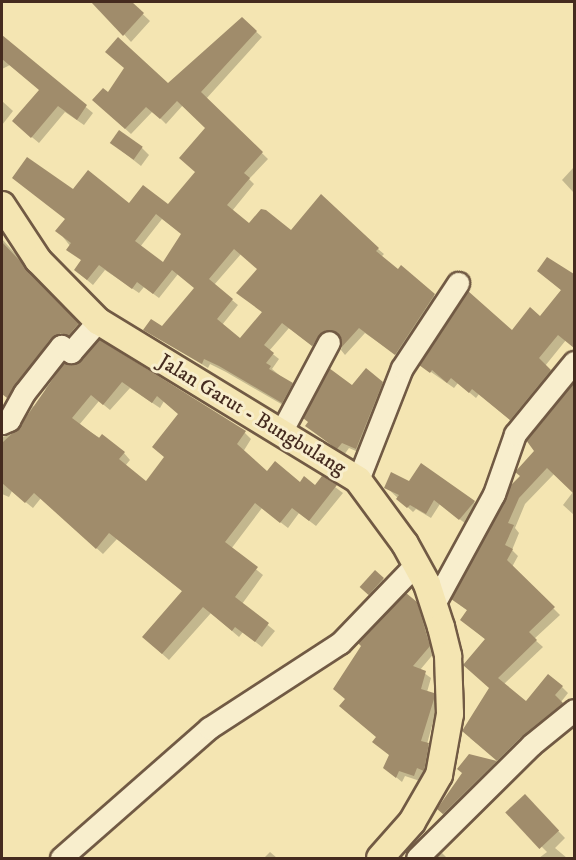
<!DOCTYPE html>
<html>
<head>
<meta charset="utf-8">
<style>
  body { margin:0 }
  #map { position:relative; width:576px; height:860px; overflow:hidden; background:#f4e5b2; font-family:"IM FELL DW Pica",serif }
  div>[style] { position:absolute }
  .shadow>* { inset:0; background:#0003 }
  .building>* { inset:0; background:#a08c6b; transform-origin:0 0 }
  .roads { filter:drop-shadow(2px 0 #715a44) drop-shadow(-2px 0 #715a44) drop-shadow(0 2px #715a44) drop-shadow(0 -2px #715a44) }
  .minor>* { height:21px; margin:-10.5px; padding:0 10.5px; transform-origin:10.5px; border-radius:10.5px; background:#f8eecd }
  .major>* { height:26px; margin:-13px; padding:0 13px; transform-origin:13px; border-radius:13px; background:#f4e5b2 }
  span { translate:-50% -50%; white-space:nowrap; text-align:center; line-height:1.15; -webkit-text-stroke:6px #f8eecd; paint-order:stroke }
  .street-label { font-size:21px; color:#452b1f }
  .frame { position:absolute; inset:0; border:3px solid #452b1f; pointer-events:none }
</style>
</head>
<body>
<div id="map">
  <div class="shadow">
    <div style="clip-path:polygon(95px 2px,121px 2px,127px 8px,131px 3px,150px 21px,131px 42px)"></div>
    <div style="clip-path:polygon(evenodd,242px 19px,262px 37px,206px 99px,268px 159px,249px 179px,254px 184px,232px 211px,249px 225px,378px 249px,384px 254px,381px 257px,398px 271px,401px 267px,440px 301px,402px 359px,365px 333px,345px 355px,341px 350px,343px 341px,340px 336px,328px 337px,319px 351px,289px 328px,269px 351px,279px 359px,272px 369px,297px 390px,288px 408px,226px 372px,210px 364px,208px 368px,145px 330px,162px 328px,195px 288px,178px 274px,159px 298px,144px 287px,139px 293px,105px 270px,93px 285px,81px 275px,82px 261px,63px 237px,73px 191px,129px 206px,168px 206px,196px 172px,207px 128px,183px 105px,166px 124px,153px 111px,131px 134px,99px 105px,108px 94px,168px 85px,242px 19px,162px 219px,182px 234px,164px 264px,140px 247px,162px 219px,242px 19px,241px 254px,259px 269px,239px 293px,263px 313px,241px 341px,222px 325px,238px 305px,214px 285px,241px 254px)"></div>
    <div style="clip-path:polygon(2px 38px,93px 113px,84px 125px,65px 112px,39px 143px,21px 128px,41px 90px,10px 65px,2px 69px)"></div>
    <div style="clip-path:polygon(2px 101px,13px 111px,2px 125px)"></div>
    <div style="clip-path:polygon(112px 143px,142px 148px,149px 155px,141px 166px)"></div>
    <div style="clip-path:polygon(574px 167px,574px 193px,562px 180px)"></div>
    <div style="clip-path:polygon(2px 239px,83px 329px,74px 340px,67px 338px,30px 376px,2px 353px)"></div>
    <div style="clip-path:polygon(548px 259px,574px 279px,574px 347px,566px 340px,545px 366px,557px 377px,517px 426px,479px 394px,476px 398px,458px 383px,454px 388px,421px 365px,512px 333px,540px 318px,562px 291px,539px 271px)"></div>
    <div style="clip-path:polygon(evenodd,99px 341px,245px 433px,251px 439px,243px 452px,268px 473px,316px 487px,323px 478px,343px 493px,316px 526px,299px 513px,288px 528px,262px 508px,231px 549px,263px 575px,242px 604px,275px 631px,262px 647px,243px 632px,239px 637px,211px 613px,169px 660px,150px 643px,183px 592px,117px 539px,103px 554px,41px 498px,33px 508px,12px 491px,9px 497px,2px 494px,2px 437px,16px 433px,33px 406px,37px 408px,49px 392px,45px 389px,65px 364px,77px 365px,99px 341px,130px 388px,160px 408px,164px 401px,180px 415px,166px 457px,146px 483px,125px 466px,130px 460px,124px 453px,79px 425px,99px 401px,110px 410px,130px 388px)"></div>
    <div style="clip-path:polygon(382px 383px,388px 390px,363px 454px,349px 448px,344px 455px,307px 426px,352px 387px)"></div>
    <div style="clip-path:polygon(574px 386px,574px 515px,563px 505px,573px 492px,554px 474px,525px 504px,515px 528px,519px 533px,512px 550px,518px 556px,512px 567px,560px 615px,534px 639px,543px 647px,504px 684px,527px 703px,562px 687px,568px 693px,561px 702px,568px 710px,445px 816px,438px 809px,464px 774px,470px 755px,501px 763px,470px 738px,491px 688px,486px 640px,462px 620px,468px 611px,460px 605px,536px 451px,528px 440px)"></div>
    <div style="clip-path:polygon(386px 487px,474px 502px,479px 507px,466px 524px,440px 504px,431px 518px,416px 509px,413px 512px)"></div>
    <div style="clip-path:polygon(375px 572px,386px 582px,372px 597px,365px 591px)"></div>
    <div style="clip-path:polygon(416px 603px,422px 610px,435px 652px,420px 670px,431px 678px,427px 692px,439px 700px,427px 744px,435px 751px,429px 775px,423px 773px,420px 781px,405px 776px,402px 782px,391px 773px,390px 756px,378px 738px)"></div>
    <div style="clip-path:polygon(525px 797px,565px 838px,555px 848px,567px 858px,539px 858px,547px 852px,508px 813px)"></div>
    <div style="clip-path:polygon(270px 852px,277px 858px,264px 858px)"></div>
    <div style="clip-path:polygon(442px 853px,447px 858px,435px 858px)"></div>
  </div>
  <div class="building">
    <div style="clip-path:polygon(91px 2px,132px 2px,144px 13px,123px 36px)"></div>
    <div style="clip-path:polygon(evenodd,242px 17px,257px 31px,201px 92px,263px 152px,244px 173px,250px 178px,227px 205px,249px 223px,261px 209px,266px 210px,291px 230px,321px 194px,379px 248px,376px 251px,398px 269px,401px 265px,435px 294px,395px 355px,359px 328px,339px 350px,342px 341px,334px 331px,322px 332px,312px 346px,282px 323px,264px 345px,274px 353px,266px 363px,271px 366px,269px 369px,293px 383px,282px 403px,219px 366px,204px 359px,202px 364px,143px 330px,151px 319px,162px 326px,194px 288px,172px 270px,153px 294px,137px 282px,132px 289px,99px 265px,87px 280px,74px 270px,81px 260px,66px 250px,71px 243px,55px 231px,65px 219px,12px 178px,27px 157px,73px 189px,88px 170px,129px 203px,143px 185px,168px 204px,195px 172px,179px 158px,205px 128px,177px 101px,160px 119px,146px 107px,125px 129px,92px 100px,103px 88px,108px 92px,124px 68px,105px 52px,118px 37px,168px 83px,242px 17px,156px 214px,181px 234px,163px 262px,135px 241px,156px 214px,242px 17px,234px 249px,257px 269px,236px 293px,262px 312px,240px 338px,217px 319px,233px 299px,209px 279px,234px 249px)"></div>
    <div style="clip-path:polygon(2px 35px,87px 105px,77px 120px,58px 106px,31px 138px,12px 121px,39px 90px,2px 59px)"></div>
    <div style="left:119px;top:130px;width:29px;height:16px;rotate:35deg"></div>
    <div style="clip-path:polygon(2px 242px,79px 323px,68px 336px,61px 333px,51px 338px,7px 398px,2px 394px)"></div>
    <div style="clip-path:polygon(547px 257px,574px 274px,574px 348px,558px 335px,539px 358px,551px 370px,510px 420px,472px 389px,469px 393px,451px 378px,447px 383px,432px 370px,430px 373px,419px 365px,468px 291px,512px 330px,530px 307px,540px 316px,561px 290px,537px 271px)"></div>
    <div style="clip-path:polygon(evenodd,99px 339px,246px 431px,237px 444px,267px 471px,275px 461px,300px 482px,304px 476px,315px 485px,322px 476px,337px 485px,309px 521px,292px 508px,280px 523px,255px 503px,225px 542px,258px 567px,235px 597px,269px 623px,255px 642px,235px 627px,232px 631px,203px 607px,162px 654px,142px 637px,182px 591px,109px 533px,96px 549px,34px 493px,25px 503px,2px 483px,2px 443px,20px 426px,64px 363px,76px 364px,99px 339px,122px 382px,152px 403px,157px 396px,178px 414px,152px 447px,164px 457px,146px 481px,119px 459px,125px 452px,102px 434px,99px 438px,72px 418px,91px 395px,103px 405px,122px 382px)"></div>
    <div style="clip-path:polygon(329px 368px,352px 385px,366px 368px,383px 382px,356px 449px,342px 443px,337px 449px,305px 426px,308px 422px,303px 418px)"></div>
    <div style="clip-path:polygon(574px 382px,574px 494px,547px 468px,519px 498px,508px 523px,514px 525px,505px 545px,513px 549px,507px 560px,555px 607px,529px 632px,537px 640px,498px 678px,526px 701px,548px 674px,563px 686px,555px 695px,563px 703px,522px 736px,443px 814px,437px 809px,462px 773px,457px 769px,469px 754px,497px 761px,462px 731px,489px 688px,463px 665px,485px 639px,460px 620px,467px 610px,451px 599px,511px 485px,520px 476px,515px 472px,534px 451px,526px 440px)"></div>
    <div style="clip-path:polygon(421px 463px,475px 501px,459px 520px,434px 500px,426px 514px,410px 505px,407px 508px,396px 499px,399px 495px,384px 488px,391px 472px,409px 481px)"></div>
    <div style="left:375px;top:570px;width:12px;height:23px;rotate:42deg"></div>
    <div style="clip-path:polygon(406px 593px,417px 602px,430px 646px,413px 666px,426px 671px,421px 689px,434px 693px,434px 699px,421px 741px,429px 743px,424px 771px,417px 768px,414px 776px,399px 771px,396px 778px,383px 768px,389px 755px,372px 742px,376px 737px,339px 706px,345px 699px,333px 689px,361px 646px,358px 643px)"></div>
    <div style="left:525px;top:794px;width:50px;height:27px;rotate:47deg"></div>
  </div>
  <div class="roads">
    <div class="minor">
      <div style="left:2px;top:423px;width:8px;rotate:-23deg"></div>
      <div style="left:9px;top:420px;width:31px;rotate:-61deg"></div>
      <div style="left:24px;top:393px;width:60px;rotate:-51.8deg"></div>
      <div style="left:61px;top:346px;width:12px;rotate:31deg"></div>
      <div style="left:71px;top:352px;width:41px;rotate:-48.9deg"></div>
      <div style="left:280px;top:434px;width:104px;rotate:-62deg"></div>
      <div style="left:358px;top:480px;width:120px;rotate:-68.6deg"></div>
      <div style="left:402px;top:368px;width:102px;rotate:-56.6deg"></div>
      <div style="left:434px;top:604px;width:125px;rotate:-61.4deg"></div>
      <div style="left:494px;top:494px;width:64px;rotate:-70.7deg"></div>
      <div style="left:515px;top:434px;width:93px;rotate:-50.7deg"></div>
      <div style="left:61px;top:858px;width:197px;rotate:-41.3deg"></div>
      <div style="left:209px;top:728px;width:156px;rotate:-33deg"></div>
      <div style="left:340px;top:643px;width:110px;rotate:-46.1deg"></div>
      <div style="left:417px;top:858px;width:161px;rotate:-44.7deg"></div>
      <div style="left:531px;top:745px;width:55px;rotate:-39.1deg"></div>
    </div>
    <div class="major">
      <div style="left:2px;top:205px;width:66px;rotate:56.8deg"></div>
      <div style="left:38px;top:260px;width:86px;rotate:45.5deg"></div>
      <div style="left:98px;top:321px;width:305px;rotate:31.4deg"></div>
      <div style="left:358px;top:480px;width:79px;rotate:53.7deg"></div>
      <div style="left:405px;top:544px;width:46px;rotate:61.2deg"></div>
      <div style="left:427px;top:584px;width:45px;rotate:72deg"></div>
      <div style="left:441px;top:627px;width:30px;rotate:76deg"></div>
      <div style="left:448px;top:656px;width:58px;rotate:88deg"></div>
      <div style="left:450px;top:714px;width:62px;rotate:100.2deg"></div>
      <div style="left:439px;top:775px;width:54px;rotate:119.9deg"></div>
      <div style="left:412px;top:822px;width:48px;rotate:131.6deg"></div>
    </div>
  </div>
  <div class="street-label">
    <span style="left:252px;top:415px;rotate:31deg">Jalan Garut - Bungbulang</span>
  </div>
  <div class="frame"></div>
</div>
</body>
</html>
